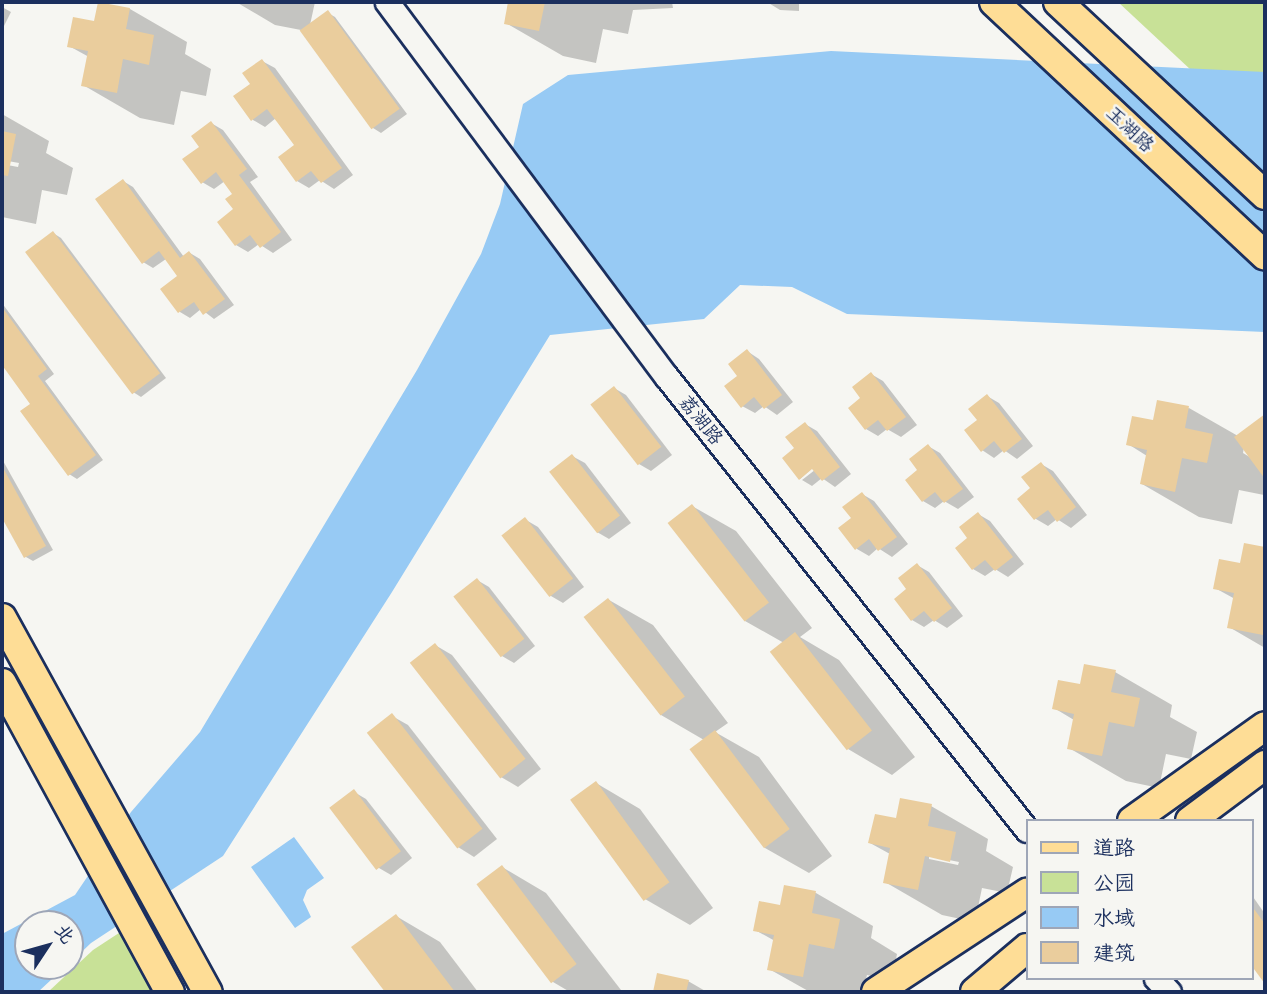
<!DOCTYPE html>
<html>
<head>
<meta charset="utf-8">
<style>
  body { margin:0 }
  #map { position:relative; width:1267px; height:994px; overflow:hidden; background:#f6f6f2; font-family:"Shantell Sans","LXGW WenKai TC",sans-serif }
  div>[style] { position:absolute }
  .green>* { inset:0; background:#c8e197 }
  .water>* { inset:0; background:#97caf4 }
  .shadow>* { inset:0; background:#0003 }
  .building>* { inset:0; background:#eacd9d; transform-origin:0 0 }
  .roads { filter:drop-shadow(2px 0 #1b2f5e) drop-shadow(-2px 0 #1b2f5e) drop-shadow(0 2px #1b2f5e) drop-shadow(0 -2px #1b2f5e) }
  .minor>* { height:23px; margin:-11.5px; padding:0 11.5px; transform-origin:11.5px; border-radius:11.5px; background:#f6f6f2 }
  .major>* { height:28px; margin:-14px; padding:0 14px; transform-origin:14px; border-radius:14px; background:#fedd96 }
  span { translate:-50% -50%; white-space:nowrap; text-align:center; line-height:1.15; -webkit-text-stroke:5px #f6f6f2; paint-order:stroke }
  .street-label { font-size:19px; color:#1b2f5e }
  .frame { position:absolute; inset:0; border:4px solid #1b2f5e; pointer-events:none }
  .legend { position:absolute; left:1026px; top:819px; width:228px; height:161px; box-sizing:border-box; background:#f6f6f2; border:2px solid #9ea6b7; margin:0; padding:9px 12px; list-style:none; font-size:21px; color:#1b2f5e }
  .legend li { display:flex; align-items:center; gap:14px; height:35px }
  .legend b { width:35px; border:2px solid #9ea6b7 }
  .north { position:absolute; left:14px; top:910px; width:70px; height:70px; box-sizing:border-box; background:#f6f6f2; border:2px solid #9ea6b7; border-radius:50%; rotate:54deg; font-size:19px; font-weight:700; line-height:28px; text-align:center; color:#1b2f5e }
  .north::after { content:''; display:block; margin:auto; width:24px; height:32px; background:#1b2f5e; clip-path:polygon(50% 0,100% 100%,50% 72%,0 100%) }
</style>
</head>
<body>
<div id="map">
  <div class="green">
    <div style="clip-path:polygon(1118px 2px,1265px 2px,1265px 139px)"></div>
    <div style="clip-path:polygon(122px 931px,155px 992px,48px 992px,93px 950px)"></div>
  </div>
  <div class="water">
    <div style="clip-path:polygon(831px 51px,1265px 72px,1265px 332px,847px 314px,792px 287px,740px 285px,704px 319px,550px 335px,392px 592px,223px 856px,91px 943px,70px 963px,70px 924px,28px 924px,28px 966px,66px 966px,38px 992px,2px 992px,2px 934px,75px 895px,131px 812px,200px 732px,417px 370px,481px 254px,500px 204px,523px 104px,568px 75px)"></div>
    <div style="clip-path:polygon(294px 837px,324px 878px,307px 890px,303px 900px,311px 917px,295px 928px,251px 867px)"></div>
  </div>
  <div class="shadow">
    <div style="clip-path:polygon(236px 2px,315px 2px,310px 25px,328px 13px,335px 17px,407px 114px,381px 133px,373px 128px,301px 30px,275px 25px)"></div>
    <div style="clip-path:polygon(510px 2px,672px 2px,673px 8px,633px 10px,628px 34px,603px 29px,596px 63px,563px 56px,506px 23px)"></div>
    <div style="clip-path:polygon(767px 2px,799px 2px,799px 11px,780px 10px)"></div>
    <div style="clip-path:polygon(100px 3px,130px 9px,187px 42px,185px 54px,211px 69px,206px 96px,181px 91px,174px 125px,140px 118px,83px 85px,89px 57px,69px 46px,96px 23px)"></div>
    <div style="clip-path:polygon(2px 7px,11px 12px,2px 30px)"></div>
    <div style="clip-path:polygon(262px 61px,275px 68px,353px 175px,334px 189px,320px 180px,309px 188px,297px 181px,297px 145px,276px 118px,265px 127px,253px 120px,252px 84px)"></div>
    <div style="clip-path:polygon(2px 114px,49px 141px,46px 153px,73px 168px,67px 195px,42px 190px,36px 224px,2px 217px,2px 164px,18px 167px,19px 163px,2px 160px)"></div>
    <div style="clip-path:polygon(211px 123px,223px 130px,258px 177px,250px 182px,292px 240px,273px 253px,259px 244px,248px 252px,236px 245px,234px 194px,225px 181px,214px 189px,202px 182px,201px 147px)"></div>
    <div style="clip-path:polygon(123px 181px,133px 187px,184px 257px,190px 253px,200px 259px,234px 305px,214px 319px,201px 309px,190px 318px,180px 312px,179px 277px,166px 259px,153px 268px,143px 262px)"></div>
    <div style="clip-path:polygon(53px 233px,61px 238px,166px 378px,141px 397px,133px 392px)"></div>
    <div style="clip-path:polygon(2px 303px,54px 374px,45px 381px,103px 460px,77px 479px,69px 474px,32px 404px,2px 363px)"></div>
    <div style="clip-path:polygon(747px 351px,759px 359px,793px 402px,777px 415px,764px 406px,755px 413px,742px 406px,739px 376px)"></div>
    <div style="clip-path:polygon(871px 374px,883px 381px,917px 425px,901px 437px,887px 429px,878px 436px,866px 429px,863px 399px)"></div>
    <div style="clip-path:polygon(614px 388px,626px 395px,672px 455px,651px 471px,639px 464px)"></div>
    <div style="clip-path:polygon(987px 396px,999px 403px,1033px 446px,1017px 459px,1004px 450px,994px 458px,982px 450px,979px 420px)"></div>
    <div style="clip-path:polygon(evenodd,1189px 408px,1238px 436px,1265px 416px,1264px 495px,1239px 490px,1232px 524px,1199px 517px,1142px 484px,1147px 456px,1128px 444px,1154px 422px,1189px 408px,1244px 447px,1253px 459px,1243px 453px,1244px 447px)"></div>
    <div style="clip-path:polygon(805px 424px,817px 431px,851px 474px,835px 487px,822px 478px,812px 486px,802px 480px,820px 466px,818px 463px,800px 479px,797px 448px)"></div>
    <div style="clip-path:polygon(928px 446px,940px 453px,974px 497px,958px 509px,944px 501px,935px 508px,923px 501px,920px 471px)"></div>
    <div style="clip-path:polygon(572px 456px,585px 463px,631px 523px,609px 539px,597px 532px)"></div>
    <div style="clip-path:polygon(2px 459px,53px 550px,33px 561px,26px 557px,2px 514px)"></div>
    <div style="clip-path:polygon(1041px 464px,1053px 471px,1087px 515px,1071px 528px,1057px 519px,1048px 526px,1036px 519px,1020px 499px,1032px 489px)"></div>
    <div style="clip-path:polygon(862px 494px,874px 501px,908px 544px,892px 557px,878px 548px,869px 556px,857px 549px,853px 518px)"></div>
    <div style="clip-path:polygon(692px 506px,736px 531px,812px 628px,800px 637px,839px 660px,915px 757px,892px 775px,848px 749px,772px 652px,784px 643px,745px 621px)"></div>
    <div style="clip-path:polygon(978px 514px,990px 521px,1024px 564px,1008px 577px,995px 569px,985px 576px,973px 569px,970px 538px)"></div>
    <div style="clip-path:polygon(526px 520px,538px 527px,584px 587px,563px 603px,551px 596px,504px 536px)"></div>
    <div style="clip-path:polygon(1246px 545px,1265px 549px,1265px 648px,1229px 627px,1235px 599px,1215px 588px,1242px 565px)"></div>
    <div style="clip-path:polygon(917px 565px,929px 572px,963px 616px,947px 628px,934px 620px,924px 627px,912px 620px,909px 590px)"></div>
    <div style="clip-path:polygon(477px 580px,489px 587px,535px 646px,514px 663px,502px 656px)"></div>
    <div style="clip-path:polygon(609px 600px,653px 625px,728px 723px,715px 732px,759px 757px,832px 856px,809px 873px,765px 848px,704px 740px,661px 715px,586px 618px)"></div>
    <div style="clip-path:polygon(435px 645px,452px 655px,541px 769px,518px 787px,501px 777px)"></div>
    <div style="clip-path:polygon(1115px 672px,1172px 705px,1170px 717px,1197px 732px,1191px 759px,1166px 754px,1159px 788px,1126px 781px,1069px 748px,1074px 720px,1054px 708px,1081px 686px)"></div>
    <div style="clip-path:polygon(392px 716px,408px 725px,497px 839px,474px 857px,458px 847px)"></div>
    <div style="clip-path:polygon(596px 783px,640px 809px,713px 908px,690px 925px,645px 899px)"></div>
    <div style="clip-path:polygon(354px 792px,366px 799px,412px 858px,391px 875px,379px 868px)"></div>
    <div style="clip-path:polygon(evenodd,931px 806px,988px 839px,986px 851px,1013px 867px,1007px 893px,982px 888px,975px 922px,942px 915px,885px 882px,890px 854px,870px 843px,897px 821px,931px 806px,929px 856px,959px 862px,958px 865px,929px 859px,929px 856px)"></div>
    <div style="clip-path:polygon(502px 867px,546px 893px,621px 990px,570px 992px,553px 982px)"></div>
    <div style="clip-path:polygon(786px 887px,816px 893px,873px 926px,871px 938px,897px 954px,892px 980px,867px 975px,863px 992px,810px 992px,769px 969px,775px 941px,755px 930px,782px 907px)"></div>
    <div style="clip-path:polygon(1251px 894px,1265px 914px,1265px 976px,1251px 962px)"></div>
    <div style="clip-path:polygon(396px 916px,440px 942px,478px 992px,387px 992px,354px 948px)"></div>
    <div style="clip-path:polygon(658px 975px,688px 981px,707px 992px,655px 992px)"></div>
  </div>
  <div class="building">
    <div style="clip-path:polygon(98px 2px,130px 8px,126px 29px,154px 35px,149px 65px,123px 59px,117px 93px,81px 86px,88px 51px,67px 47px,73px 17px,94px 21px)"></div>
    <div style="clip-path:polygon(508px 2px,545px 2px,539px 31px,504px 24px)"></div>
    <div style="left:328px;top:10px;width:122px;height:35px;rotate:54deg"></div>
    <div style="clip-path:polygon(262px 59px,342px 168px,321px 183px,311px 171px,296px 182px,278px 157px,294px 145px,277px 122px,267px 109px,251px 121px,233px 96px,250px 84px,242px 73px)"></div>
    <div style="clip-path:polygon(211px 121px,247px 169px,239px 175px,281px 232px,260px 248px,250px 235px,235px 246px,217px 222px,233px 209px,225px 199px,232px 194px,216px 172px,201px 184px,182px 159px,199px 147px,191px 136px)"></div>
    <div style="clip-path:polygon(2px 131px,16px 134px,8px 176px,2px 175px)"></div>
    <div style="clip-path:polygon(123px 179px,180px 258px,189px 251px,225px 299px,203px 315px,194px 302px,178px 313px,160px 289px,177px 276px,159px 251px,142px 264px,95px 199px)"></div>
    <div style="left:53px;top:231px;width:178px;height:35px;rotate:53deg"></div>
    <div style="clip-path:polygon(2px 307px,47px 369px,38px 376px,96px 455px,68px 476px,20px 411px,30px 404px,2px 365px)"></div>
    <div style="clip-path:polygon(747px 349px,782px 395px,764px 409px,754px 397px,741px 408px,724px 386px,737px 376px,728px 364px)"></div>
    <div style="clip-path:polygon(871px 372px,906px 417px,887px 431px,878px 420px,865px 430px,848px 408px,860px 398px,852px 387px)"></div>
    <div style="left:614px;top:386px;width:77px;height:30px;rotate:52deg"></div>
    <div style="clip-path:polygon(987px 394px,1022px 439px,1004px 453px,994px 441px,981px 452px,964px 430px,977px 420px,968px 409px)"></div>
    <div style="clip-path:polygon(1157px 400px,1189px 406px,1185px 428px,1213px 434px,1207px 463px,1182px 458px,1175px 492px,1140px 484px,1147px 450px,1126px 445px,1132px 416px,1153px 420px)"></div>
    <div style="clip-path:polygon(1265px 414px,1265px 479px,1234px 437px)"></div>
    <div style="clip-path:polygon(805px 422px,840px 467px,822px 481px,812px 469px,799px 480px,782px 458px,794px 448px,785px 437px)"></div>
    <div style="clip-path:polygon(928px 444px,963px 489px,944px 503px,935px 492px,922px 502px,905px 480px,917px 470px,909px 459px)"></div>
    <div style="left:572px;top:454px;width:78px;height:29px;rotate:52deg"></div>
    <div style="clip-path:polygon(1041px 462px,1076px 507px,1057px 522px,1048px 510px,1034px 520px,1017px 499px,1030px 488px,1021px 477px)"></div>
    <div style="clip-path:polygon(2px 466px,46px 546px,24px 558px,2px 518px)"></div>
    <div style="clip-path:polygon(862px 492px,897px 537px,878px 551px,869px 539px,855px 550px,838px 528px,851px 518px,842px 507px)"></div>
    <div style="left:692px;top:504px;width:125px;height:31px;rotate:52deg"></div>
    <div style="clip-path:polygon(978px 512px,1013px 557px,995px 571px,985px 560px,972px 570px,955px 548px,967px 538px,959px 527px)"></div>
    <div style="left:525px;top:517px;width:78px;height:30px;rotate:52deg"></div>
    <div style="clip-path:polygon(1244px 543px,1265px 547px,1263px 635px,1227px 628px,1234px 593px,1213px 589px,1219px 559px,1240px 563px)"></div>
    <div style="clip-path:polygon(917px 563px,952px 608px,934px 622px,924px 611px,911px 621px,894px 599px,906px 589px,898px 578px)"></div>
    <div style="left:477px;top:578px;width:77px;height:30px;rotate:52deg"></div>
    <div style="left:608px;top:598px;width:125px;height:31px;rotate:52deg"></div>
    <div style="left:795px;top:632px;width:125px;height:32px;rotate:52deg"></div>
    <div style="left:435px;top:643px;width:147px;height:32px;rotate:52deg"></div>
    <div style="clip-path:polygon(1084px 664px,1116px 670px,1111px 692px,1140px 698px,1134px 727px,1109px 722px,1102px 756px,1067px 749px,1074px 714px,1052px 709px,1058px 680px,1080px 684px)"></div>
    <div style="left:392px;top:713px;width:147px;height:32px;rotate:52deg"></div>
    <div style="left:715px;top:730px;width:124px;height:32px;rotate:53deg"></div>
    <div style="left:596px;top:781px;width:125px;height:32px;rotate:54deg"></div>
    <div style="left:354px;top:789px;width:78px;height:31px;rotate:53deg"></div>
    <div style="clip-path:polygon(900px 798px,932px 804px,928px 826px,956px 832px,950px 862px,925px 856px,918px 890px,883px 883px,890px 848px,868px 843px,875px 814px,896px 818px)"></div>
    <div style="left:502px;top:865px;width:124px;height:32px;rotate:53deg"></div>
    <div style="clip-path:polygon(784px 885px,816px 891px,812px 913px,840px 919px,834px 949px,809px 944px,803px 977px,767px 970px,774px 935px,753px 931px,759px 901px,780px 905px)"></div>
    <div style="clip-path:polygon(1251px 905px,1265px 924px,1265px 984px,1251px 965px)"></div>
    <div style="clip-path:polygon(396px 914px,455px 992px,385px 992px,351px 947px)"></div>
    <div style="clip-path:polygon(657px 973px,689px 980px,686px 992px,653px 992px)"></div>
  </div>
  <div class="roads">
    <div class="minor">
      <div style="left:387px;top:2px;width:467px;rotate:53.3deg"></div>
      <div style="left:666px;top:376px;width:580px;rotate:51.51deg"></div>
      <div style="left:1156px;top:978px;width:19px;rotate:47deg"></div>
    </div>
    <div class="major">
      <div style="left:994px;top:2px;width:371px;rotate:43.1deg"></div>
      <div style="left:1058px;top:2px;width:283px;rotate:43deg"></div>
      <div style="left:2px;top:618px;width:427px;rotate:61.2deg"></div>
      <div style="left:2px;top:683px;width:352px;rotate:61.5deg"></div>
      <div style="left:1132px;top:821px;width:163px;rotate:-35.5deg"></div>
      <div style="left:1190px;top:821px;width:94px;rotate:-36.7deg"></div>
      <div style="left:876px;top:992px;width:181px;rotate:-33.3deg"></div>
      <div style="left:975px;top:992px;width:68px;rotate:-40.2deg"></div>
    </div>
  </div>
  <div class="street-label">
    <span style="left:1130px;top:129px;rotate:43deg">玉湖路</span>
    <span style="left:701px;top:420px;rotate:51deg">荔湖路</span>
  </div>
  <div class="frame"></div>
  <ul class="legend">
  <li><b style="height:9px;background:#fedd96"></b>道路</li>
  <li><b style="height:19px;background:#c8e197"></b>公园</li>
  <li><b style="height:19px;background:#97caf4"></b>水域</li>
  <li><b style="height:19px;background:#eacd9d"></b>建筑</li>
  </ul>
  <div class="north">北</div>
</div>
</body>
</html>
